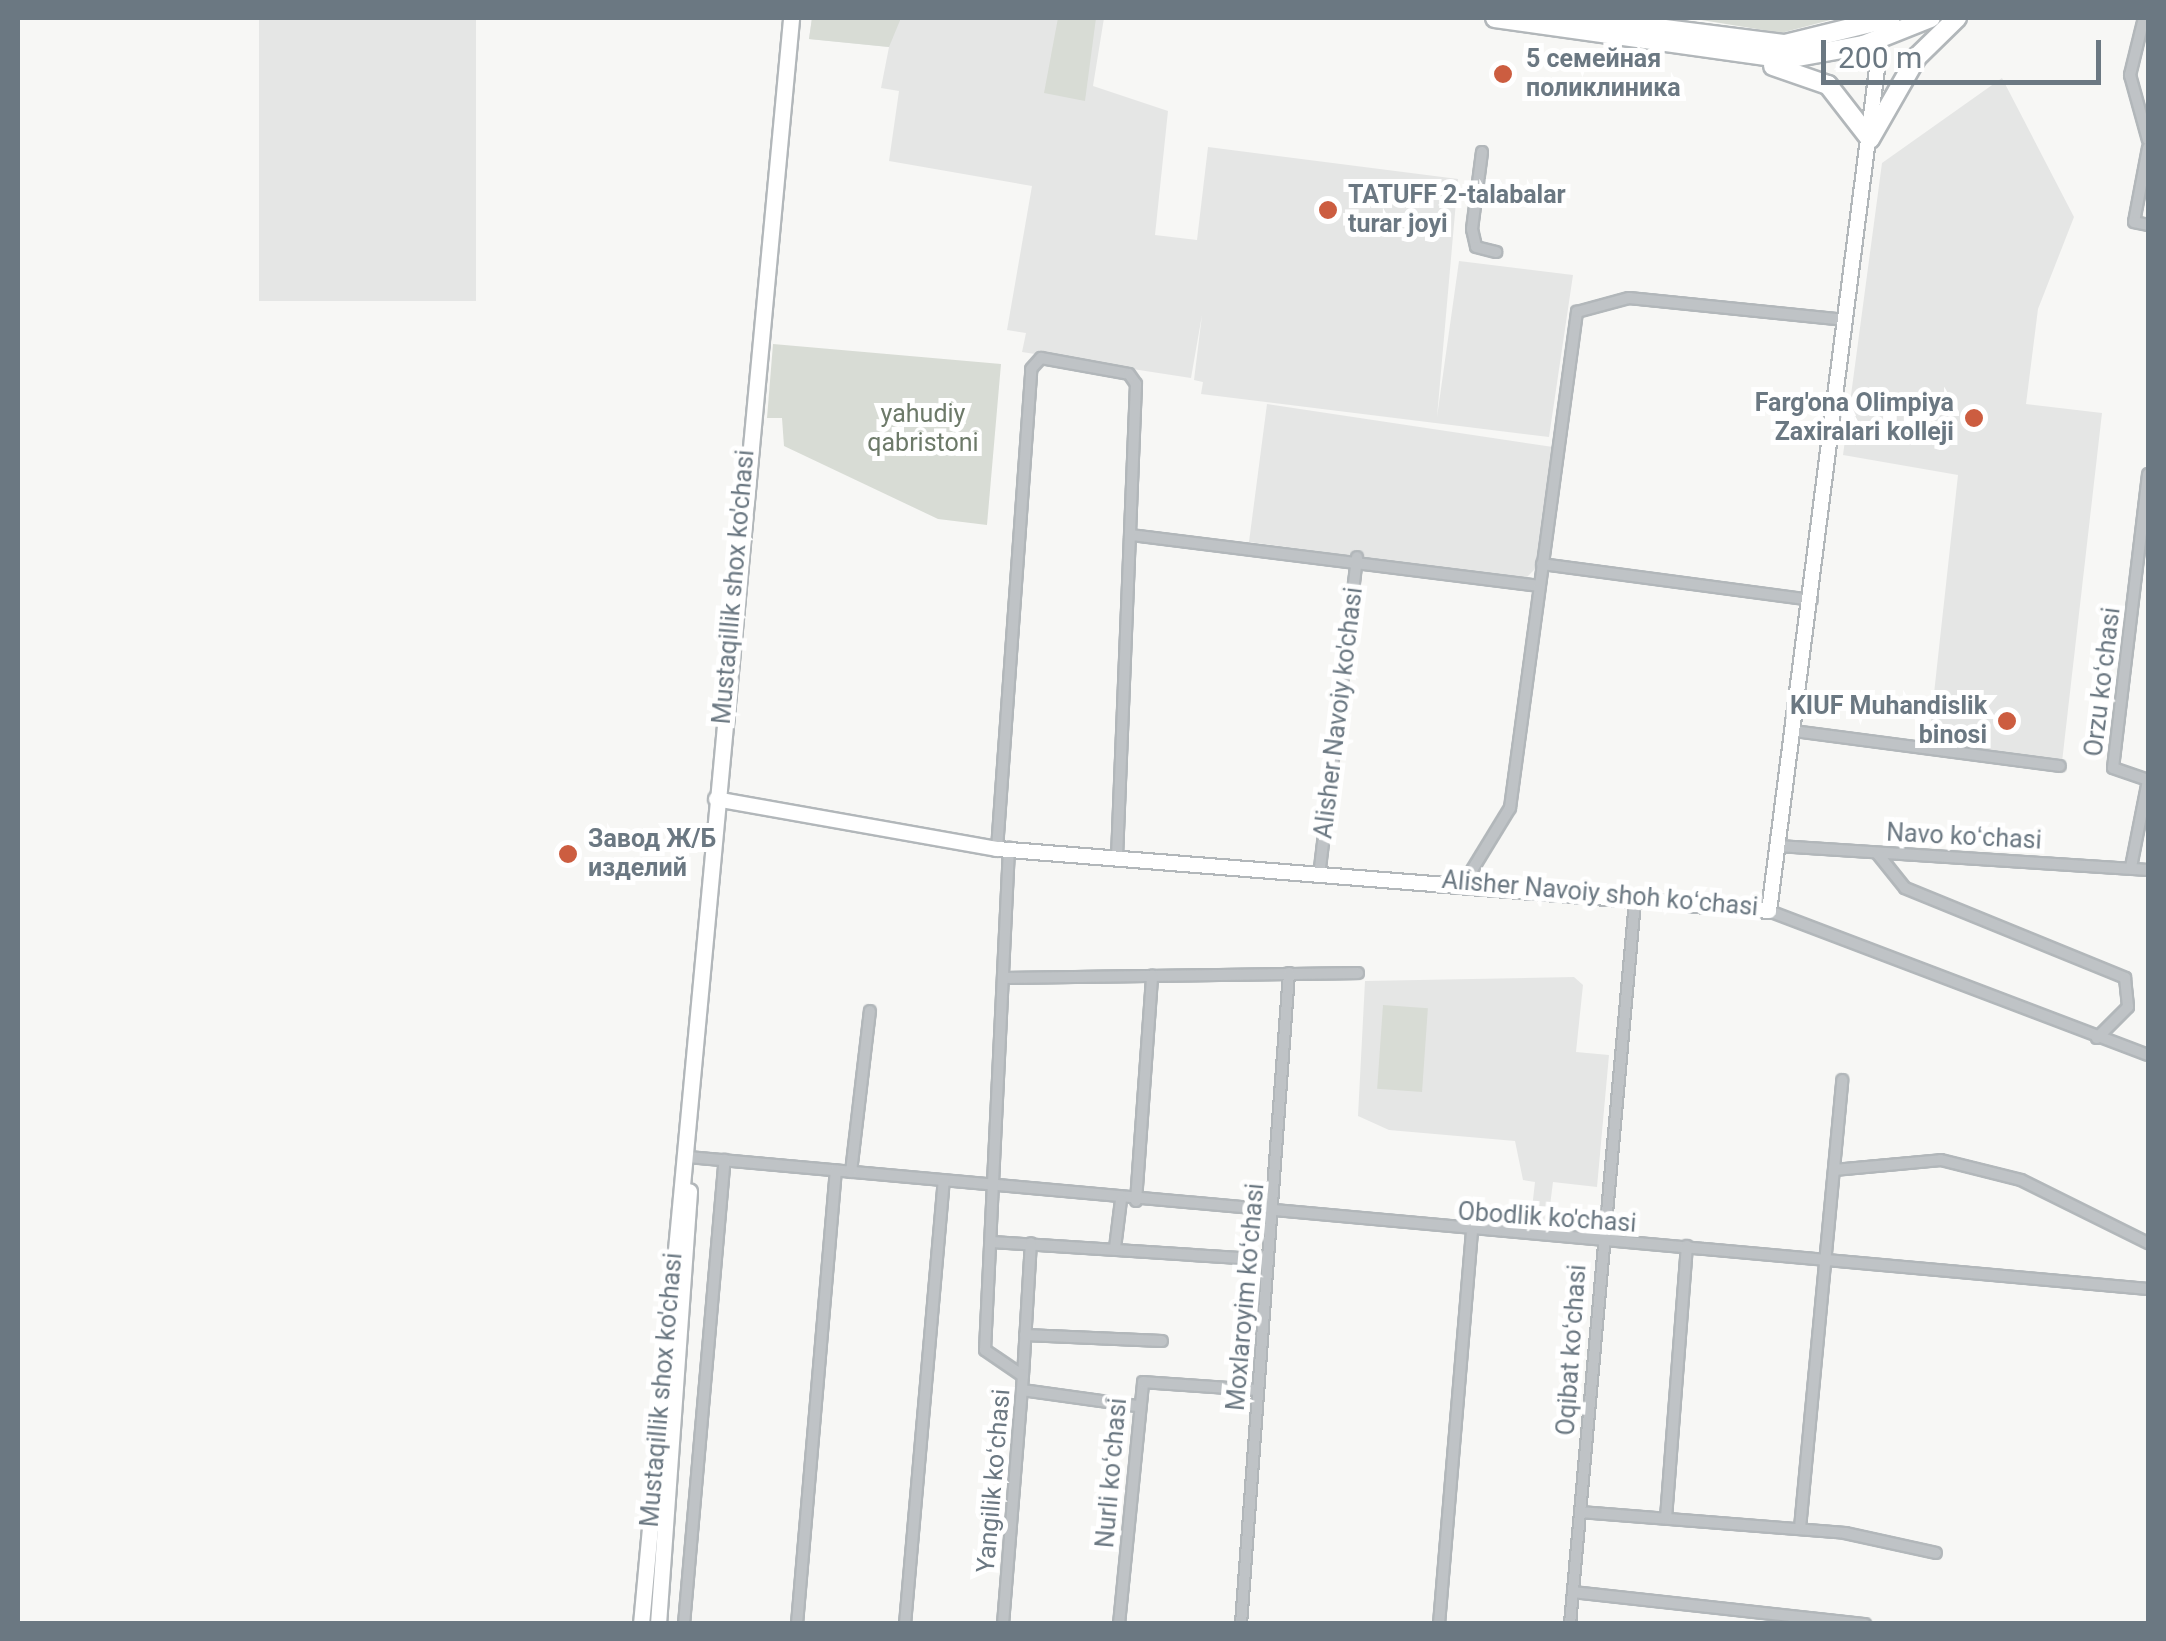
<!DOCTYPE html>
<html>
<head>
<meta charset="utf-8">
<style>
  body { margin:0 }
  #map { position:relative; width:2166px; height:1641px; overflow:hidden; background:#f7f7f5; font-family:Roboto,sans-serif }
  div>[style] { position:absolute }
  .built>* { inset:0; background:#e5e6e5; transform-origin:0 0 }
  .green>* { inset:0; background:#d8dcd5; transform-origin:0 0 }
  .roads { filter:drop-shadow(2px 0 #b2b7ba) drop-shadow(-2px 0 #b2b7ba) drop-shadow(0 2px #b2b7ba) drop-shadow(0 -2px #b2b7ba) }
  .street>* { height:10px; margin:-5px; padding:0 5px; transform-origin:5px; border-radius:5px; background:#bfc3c6 }
  .secondary>* { height:14px; margin:-7px; padding:0 7px; transform-origin:7px; border-radius:7px; background:#fff }
  .primary>* { height:15px; margin:-7.5px; padding:0 7.5px; transform-origin:7.5px; border-radius:7.5px; background:#fff }
  .highway>* { height:18px; margin:-9px; padding:0 9px; transform-origin:9px; border-radius:9px; background:#fff }
  .dots>* { width:28px; height:28px; translate:-50% -50%; box-sizing:border-box; border:5px solid #fff; border-radius:50% }
  span { translate:-50% -50%; white-space:nowrap; text-align:center; line-height:1.15; -webkit-text-stroke:10px #fff; paint-order:stroke }
  .poi-label { font-size:25px; color:#6b7882; font-weight:700 }
  .left { translate:0 -50%; text-align:left }
  .right { translate:-100% -50%; text-align:right }
  .park-label { font-size:25px; color:#6d7a69 }
  .street-label { font-size:25px; color:#6b7882 }
  .frame { position:absolute; inset:0; border:20px solid #6b7882; pointer-events:none }
  .scale { position:absolute; left:1821px; top:40px; width:280px; height:45px; box-sizing:border-box; border:5px solid #6b7882; border-top:0; padding-left:12px; font-size:30px; line-height:35px; white-space:nowrap; color:#6b7882; -webkit-text-stroke:8px #fff; paint-order:stroke }
</style>
</head>
<body>
<div id="map">
  <div class="built">
    <div style="left:259px;top:18px;width:217px;height:283px"></div>
    <div style="clip-path:polygon(812px 18px,1104px 18px,1093px 86px,1168px 111px,1155px 235px,1197px 240px,1208px 147px,1458px 179px,1437px 417px,1459px 261px,1573px 275px,1549px 437px,1201px 394px,1203px 382px,1194px 380px,1202px 315px,1191px 378px,1022px 352px,1026px 333px,1007px 330px,1032px 186px,889px 161px,899px 91px,881px 88px,889px 47px,809px 39px)"></div>
    <div style="clip-path:polygon(2002px 78px,2074px 217px,2038px 309px,2026px 404px,2102px 413px,2062px 762px,1928px 748px,1958px 475px,1843px 455px,1882px 163px)"></div>
    <div style="clip-path:polygon(1267px 404px,1553px 447px,1539px 565px,1525px 579px,1249px 542px)"></div>
    <div style="clip-path:polygon(1574px 977px,1583px 985px,1576px 1052px,1609px 1055px,1597px 1187px,1553px 1182px,1547px 1229px,1530px 1226px,1535px 1182px,1523px 1180px,1515px 1141px,1389px 1130px,1358px 1116px,1365px 981px)"></div>
  </div>
  <div class="green">
    <div style="clip-path:polygon(812px 18px,901px 18px,889px 47px,809px 39px)"></div>
    <div style="clip-path:polygon(1058px 18px,1096px 18px,1085px 101px,1044px 93px)"></div>
    <div style="clip-path:polygon(1689px 18px,1838px 18px,1781px 33px)"></div>
    <div style="clip-path:polygon(773px 344px,1001px 364px,987px 525px,938px 519px,784px 446px,782px 418px,767px 418px)"></div>
    <div style="left:1383px;top:1005px;width:45px;height:84px;rotate:4deg"></div>
  </div>
  <div class="roads">
    <div class="street">
      <div style="left:2144px;top:18px;width:59px;rotate:103.8deg"></div>
      <div style="left:2130px;top:75px;width:67px;rotate:74.5deg"></div>
      <div style="left:2148px;top:148px;width:75px;rotate:100.7deg"></div>
      <div style="left:2134px;top:222px;width:14px;rotate:12deg"></div>
      <div style="left:1482px;top:152px;width:78px;rotate:97.4deg"></div>
      <div style="left:1472px;top:229px;width:18px;rotate:77deg"></div>
      <div style="left:1476px;top:247px;width:21px;rotate:14deg"></div>
      <div style="left:1131px;top:535px;width:411px;rotate:7.1deg"></div>
      <div style="left:1542px;top:564px;width:272px;rotate:7.6deg"></div>
      <div style="left:1794px;top:731px;width:268px;rotate:7.5deg"></div>
      <div style="left:1778px;top:846px;width:371px;rotate:3.7deg"></div>
      <div style="left:997px;top:849px;width:481px;rotate:-85.9deg"></div>
      <div style="left:1031px;top:369px;width:15px;rotate:-48deg"></div>
      <div style="left:1041px;top:358px;width:89px;rotate:10.3deg"></div>
      <div style="left:1129px;top:374px;width:12px;rotate:55deg"></div>
      <div style="left:1136px;top:384px;width:469px;rotate:92.3deg"></div>
      <div style="left:1877px;top:853px;width:45px;rotate:51.3deg"></div>
      <div style="left:1905px;top:888px;width:238px;rotate:22.2deg"></div>
      <div style="left:2125px;top:978px;width:29px;rotate:84deg"></div>
      <div style="left:2128px;top:1007px;width:44px;rotate:135deg"></div>
      <div style="left:2131px;top:867px;width:89px;rotate:-78.9deg"></div>
      <div style="left:2148px;top:780px;width:37px;rotate:-161deg"></div>
      <div style="left:2113px;top:768px;width:296px;rotate:-83.2deg"></div>
      <div style="left:1320px;top:868px;width:313px;rotate:-83.2deg"></div>
      <div style="left:1464px;top:883px;width:88px;rotate:-58.5deg"></div>
      <div style="left:1510px;top:808px;width:501px;rotate:-82.31deg"></div>
      <div style="left:1577px;top:312px;width:54px;rotate:-15.1deg"></div>
      <div style="left:1629px;top:298px;width:218px;rotate:5.8deg"></div>
      <div style="left:1769px;top:911px;width:405px;rotate:20.8deg"></div>
      <div style="left:1008px;top:978px;width:350px;rotate:-0.8deg"></div>
      <div style="left:688px;top:1157px;width:1466px;rotate:5.17deg"></div>
      <div style="left:1834px;top:1170px;width:107px;rotate:-5.3deg"></div>
      <div style="left:1941px;top:1160px;width:82px;rotate:14deg"></div>
      <div style="left:2021px;top:1180px;width:142px;rotate:26.4deg"></div>
      <div style="left:851px;top:1172px;width:162px;rotate:-83.3deg"></div>
      <div style="left:1136px;top:1201px;width:226px;rotate:-85.9deg"></div>
      <div style="left:992px;top:1242px;width:276px;rotate:3.7deg"></div>
      <div style="left:1115px;top:1248px;width:48px;rotate:-82.9deg"></div>
      <div style="left:1025px;top:1335px;width:137px;rotate:2.5deg"></div>
      <div style="left:1023px;top:1376px;width:133px;rotate:-86.6deg"></div>
      <div style="left:1022px;top:1390px;width:116px;rotate:7.9deg"></div>
      <div style="left:1580px;top:1512px;width:266px;rotate:4.5deg"></div>
      <div style="left:1845px;top:1533px;width:93px;rotate:12.4deg"></div>
      <div style="left:1666px;top:1518px;width:273px;rotate:-85.6deg"></div>
      <div style="left:1800px;top:1528px;width:450px;rotate:-84.6deg"></div>
      <div style="left:1573px;top:1592px;width:294px;rotate:6.3deg"></div>
      <div style="left:684px;top:1624px;width:466px;rotate:-85deg"></div>
      <div style="left:797px;top:1624px;width:455px;rotate:-85.1deg"></div>
      <div style="left:905px;top:1624px;width:445px;rotate:-85deg"></div>
      <div style="left:1003px;top:1624px;width:249px;rotate:-85.4deg"></div>
      <div style="left:1023px;top:1376px;width:46px;rotate:-145.6deg"></div>
      <div style="left:985px;top:1350px;width:503px;rotate:-87.26deg"></div>
      <div style="left:1119px;top:1624px;width:243px;rotate:-84.3deg"></div>
      <div style="left:1143px;top:1382px;width:113px;rotate:4deg"></div>
      <div style="left:1241px;top:1624px;width:653px;rotate:-85.78deg"></div>
      <div style="left:1439px;top:1624px;width:392px;rotate:-85.2deg"></div>
      <div style="left:1570px;top:1624px;width:726px;rotate:-84.86deg"></div>
    </div>
    <div class="secondary">
      <div style="left:716px;top:799px;width:285px;rotate:10.1deg"></div>
      <div style="left:997px;top:849px;width:774px;rotate:4.59deg"></div>
      <div style="left:1769px;top:911px;width:880px;rotate:-82.69deg"></div>
    </div>
    <div class="primary">
      <div style="left:641px;top:1624px;width:1613px;rotate:-84.66deg"></div>
      <div style="left:658px;top:1624px;width:434px;rotate:-85.9deg"></div>
    </div>
    <div class="highway">
      <div style="left:1495px;top:18px;width:295px;rotate:8deg"></div>
      <div style="left:1787px;top:59px;width:77px;rotate:-10.4deg"></div>
      <div style="left:1863px;top:45px;width:73px;rotate:-21.7deg"></div>
      <div style="left:1578px;top:18px;width:209px;rotate:7.2deg"></div>
      <div style="left:1785px;top:44px;width:109px;rotate:-13.8deg"></div>
      <div style="left:1773px;top:66px;width:58px;rotate:19.1deg"></div>
      <div style="left:1828px;top:85px;width:68px;rotate:52.1deg"></div>
      <div style="left:1870px;top:139px;width:95px;rotate:-60.2deg"></div>
      <div style="left:1917px;top:57px;width:56px;rotate:-44.3deg"></div>
    </div>
  </div>
  <div class="dots">
    <div style="left:1503px;top:74px;background:#cc5d40"></div>
    <div style="left:1328px;top:210px;background:#cc5d40"></div>
    <div style="left:1974px;top:418px;background:#cc5d40"></div>
    <div style="left:2007px;top:721px;background:#cc5d40"></div>
    <div style="left:568px;top:854px;background:#cc5d40"></div>
  </div>
  <div class="poi-label">
    <span class="left" style="left:1526px;top:74px">5 семейная<br>поликлиника</span>
    <span class="left" style="left:1348px;top:210px">TATUFF 2-talabalar<br>turar joyi</span>
    <span class="right" style="left:1954px;top:418px">Farg'ona Olimpiya<br>Zaxiralari kolleji</span>
    <span class="right" style="left:1987px;top:721px">KIUF Muhandislik<br>binosi</span>
    <span class="left" style="left:588px;top:854px">Завод Ж/Б<br>изделий</span>
  </div>
  <div class="park-label">
    <span style="left:923px;top:429px">yahudiy<br>qabristoni</span>
  </div>
  <div class="street-label">
    <span style="left:734px;top:587px;rotate:-85deg">Mustaqillik shox ko'chasi</span>
    <span style="left:2103px;top:682px;rotate:-83deg">Orzu koʻchasi</span>
    <span style="left:1339px;top:713px;rotate:-83deg">Alisher Navoiy ko'chasi</span>
    <span style="left:1964px;top:837px;rotate:3deg">Navo koʻchasi</span>
    <span style="left:1600px;top:894px;rotate:5deg">Alisher Navoiy shoh koʻchasi</span>
    <span style="left:1547px;top:1218px;rotate:4deg">Obodlik ko'chasi</span>
    <span style="left:1246px;top:1297px;rotate:-85deg">Moxlaroyim koʻchasi</span>
    <span style="left:1572px;top:1350px;rotate:-86deg">Oqibat koʻchasi</span>
    <span style="left:662px;top:1390px;rotate:-85deg">Mustaqillik shox ko'chasi</span>
    <span style="left:1112px;top:1473px;rotate:-85deg">Nurli koʻchasi</span>
    <span style="left:994px;top:1481px;rotate:-85deg">Yangilik koʻchasi</span>
  </div>
  <div class="frame"></div>
  <div class="scale">200 m</div>
</div>
</body>
</html>
